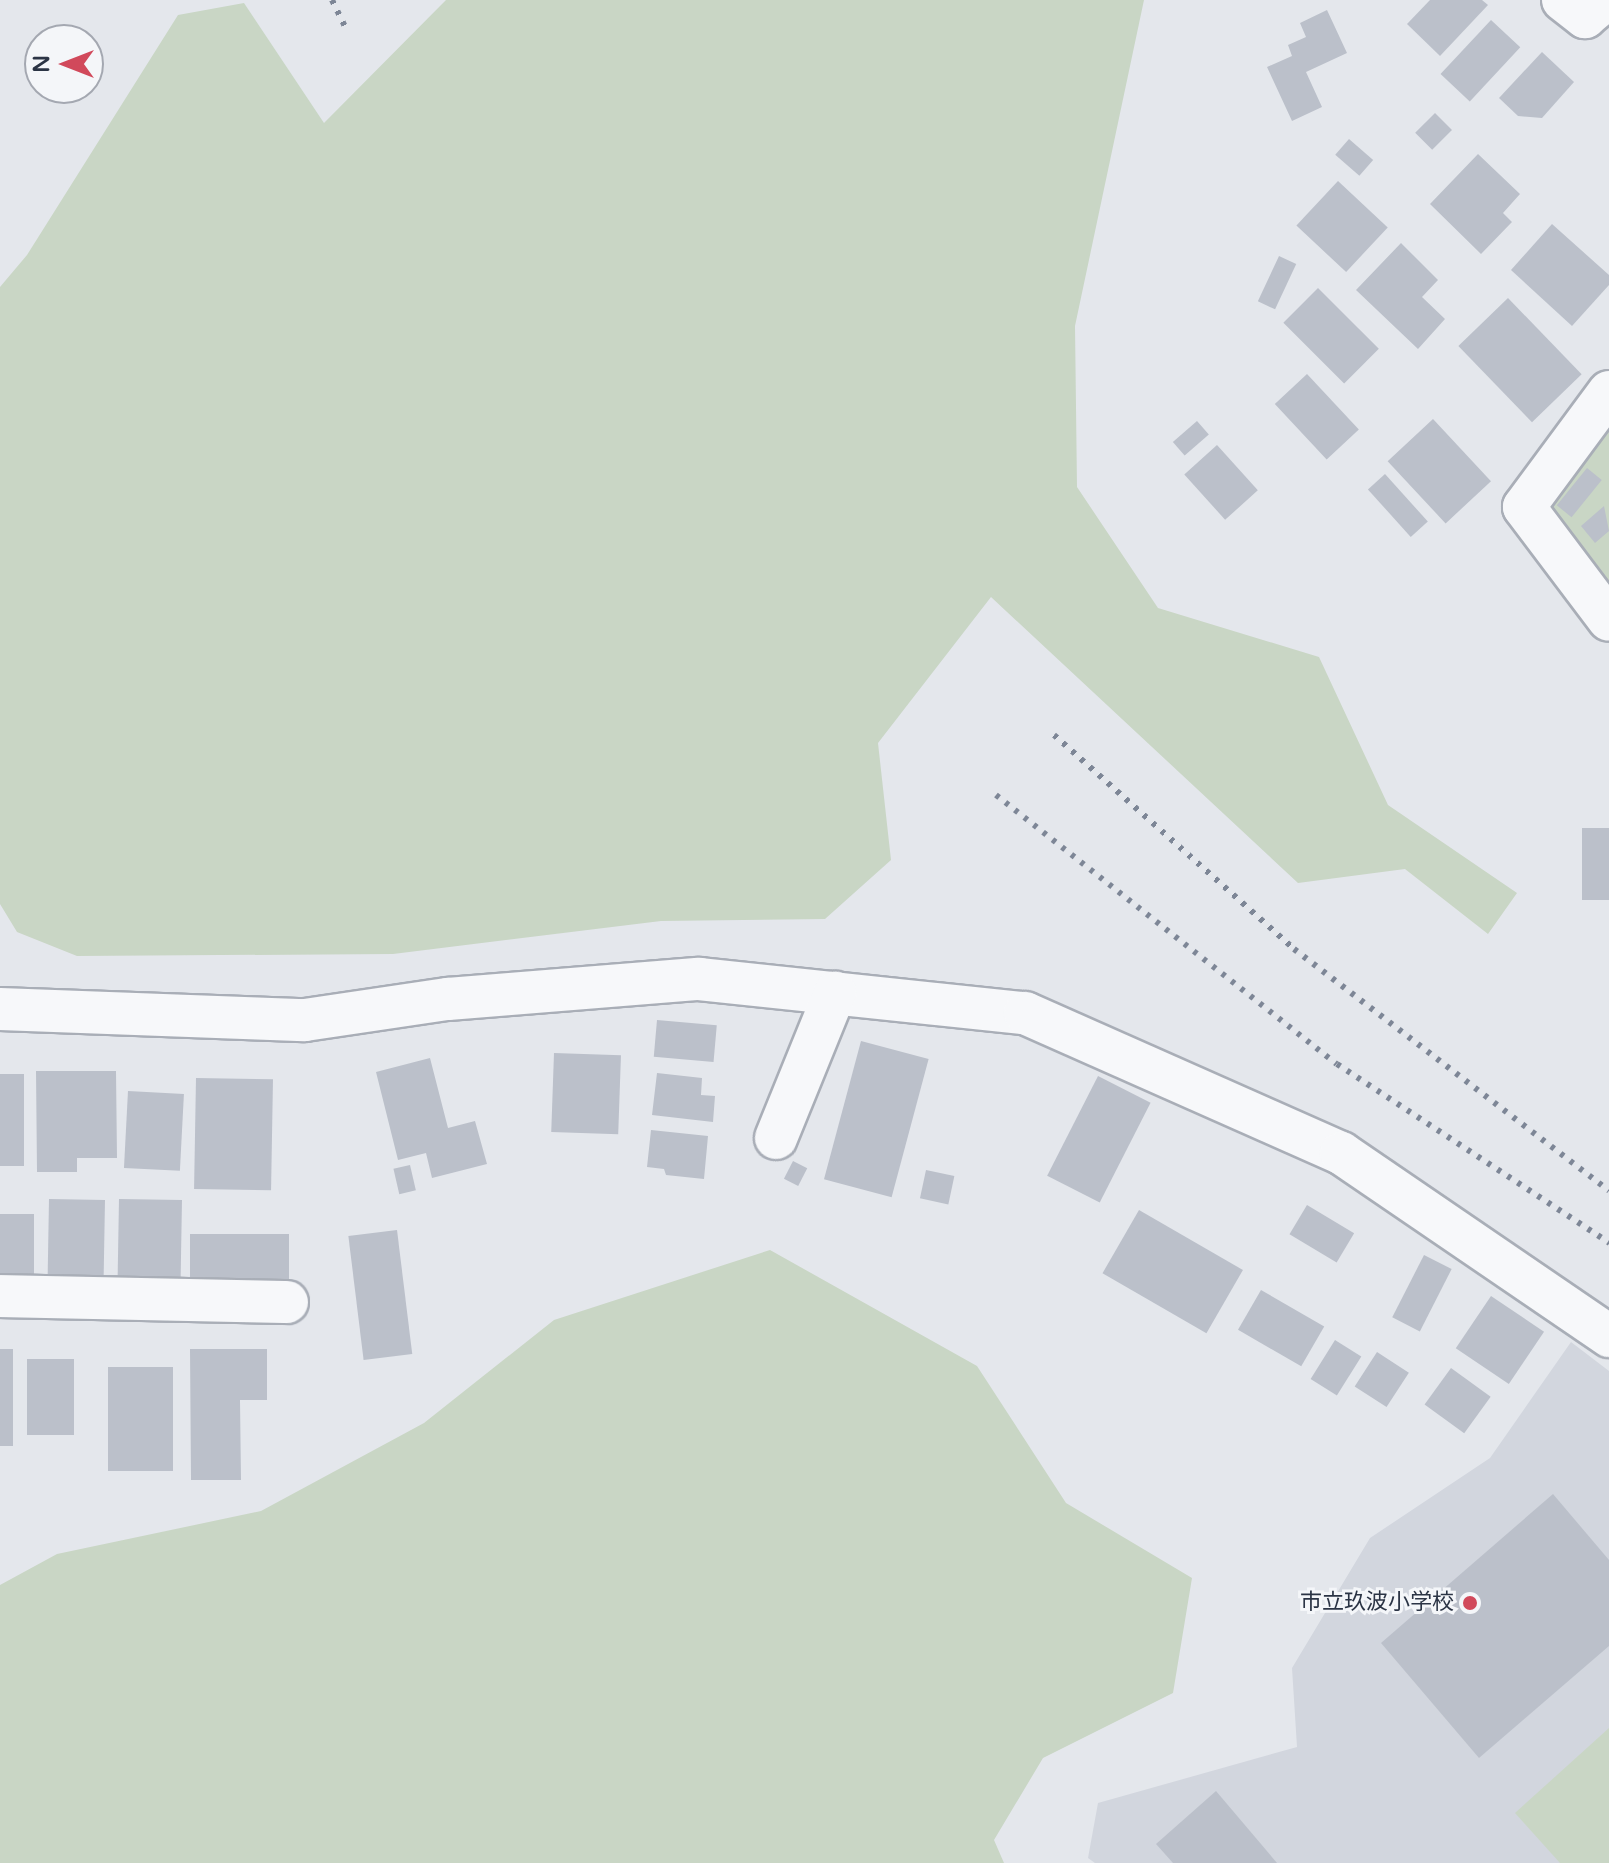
<!DOCTYPE html>
<html>
<head>
<meta charset="utf-8">
<style>
  body { margin:0 }
  #map { position:relative; width:1609px; height:1863px; overflow:hidden; background:#e4e7ec; font-family:"Varela Round","Noto Sans JP",sans-serif }
  div>[style] { position:absolute }
  .built>* { inset:0; background:#d2d6de }
  .green>* { inset:0; background:#c9d6c5 }
  .building>* { inset:0; background:#bbc0ca; transform-origin:0 0 }
  .roads { filter:drop-shadow(2px 0 #a9aeb7) drop-shadow(-2px 0 #a9aeb7) drop-shadow(0 2px #a9aeb7) drop-shadow(0 -2px #a9aeb7) }
  .minor>* { height:42px; margin:-21px; padding:0 21px; transform-origin:21px; border-radius:21px; background:#f7f8fa }
  .rail>* { height:6px; margin-top:-3px; transform-origin:0; background:repeating-linear-gradient(90deg,#7d8696 0 4px,transparent 0 12px) }
  .dots>* { width:22px; height:22px; translate:-50% -50%; box-sizing:border-box; border:4px solid #f4f6f9; border-radius:50% }
  span { translate:-50% -50%; white-space:nowrap; text-align:center; line-height:1.15; -webkit-text-stroke:6px #f4f6f9; paint-order:stroke }
  .poi-label { font-size:22px; color:#2b3445 }
  .right { translate:-100% -50%; text-align:right }
  .north { position:absolute; left:24px; top:24px; width:80px; height:80px; box-sizing:border-box; background:#f4f6f9; border:2px solid #a4a8b1; border-radius:50%; rotate:270deg; font-size:22px; font-weight:700; line-height:32px; text-align:center; color:#2b3445 }
  .north::after { content:''; display:block; margin:auto; width:28px; height:36px; background:#d1495b; clip-path:polygon(50% 0,100% 100%,50% 72%,0 100%) }
</style>
</head>
<body>
<div id="map">
  <div class="built">
    <div style="clip-path:polygon(1571px 1342px,1609px 1371px,1609px 1863px,1095px 1863px,1088px 1858px,1098px 1803px,1297px 1747px,1292px 1668px,1370px 1538px,1490px 1458px)"></div>
  </div>
  <div class="green">
    <div style="clip-path:polygon(446px 0,1144px 0,1075px 326px,1077px 487px,1158px 608px,1319px 657px,1388px 805px,1517px 893px,1488px 934px,1405px 869px,1298px 883px,991px 597px,878px 743px,891px 860px,825px 919px,661px 921px,393px 954px,77px 956px,17px 932px,0 904px,0 287px,27px 255px,178px 15px,244px 3px,324px 123px)"></div>
    <div style="clip-path:polygon(1609px 395px,1609px 620px,1526px 510px)"></div>
    <div style="clip-path:polygon(770px 1250px,977px 1366px,1066px 1503px,1192px 1578px,1173px 1693px,1043px 1758px,994px 1840px,1004px 1863px,0 1863px,0 1585px,57px 1554px,261px 1511px,424px 1423px,554px 1320px)"></div>
    <div style="clip-path:polygon(1609px 1728px,1609px 1863px,1560px 1863px,1515px 1813px)"></div>
  </div>
  <div class="building">
    <div style="clip-path:polygon(1430px 0,1482px 0,1488px 5px,1440px 56px,1407px 24px)"></div>
    <div style="clip-path:polygon(1327px 10px,1347px 53px,1306px 72px,1322px 107px,1292px 121px,1267px 67px,1292px 56px,1288px 45px,1306px 37px,1300px 23px)"></div>
    <div style="left:1491px;top:20px;width:40px;height:74px;rotate:43deg"></div>
    <div style="clip-path:polygon(1542px 52px,1574px 82px,1542px 118px,1518px 116px,1499px 98px)"></div>
    <div style="left:1435px;top:113px;width:24px;height:28px;rotate:45deg"></div>
    <div style="left:1349px;top:139px;width:32px;height:21px;rotate:41deg"></div>
    <div style="clip-path:polygon(1478px 154px,1520px 194px,1503px 213px,1512px 222px,1481px 254px,1430px 204px)"></div>
    <div style="left:1338px;top:181px;width:68px;height:61px;rotate:43deg"></div>
    <div style="clip-path:polygon(1552px 224px,1609px 275px,1609px 285px,1572px 326px,1511px 270px)"></div>
    <div style="clip-path:polygon(1401px 243px,1438px 280px,1422px 297px,1445px 319px,1418px 349px,1356px 290px)"></div>
    <div style="left:1279px;top:256px;width:19px;height:50px;rotate:25deg"></div>
    <div style="left:1318px;top:288px;width:86px;height:49px;rotate:45deg"></div>
    <div style="left:1508px;top:298px;width:106px;height:69px;rotate:46deg"></div>
    <div style="left:1307px;top:374px;width:76px;height:44px;rotate:47deg"></div>
    <div style="left:1433px;top:419px;width:85px;height:62px;rotate:47deg"></div>
    <div style="left:1197px;top:421px;width:18px;height:32px;rotate:49deg"></div>
    <div style="left:1217px;top:445px;width:61px;height:44px;rotate:48deg"></div>
    <div style="left:1587px;top:468px;width:19px;height:48px;rotate:39deg"></div>
    <div style="left:1385px;top:474px;width:64px;height:23px;rotate:48deg"></div>
    <div style="clip-path:polygon(1604px 506px,1609px 531px,1595px 543px,1581px 526px)"></div>
    <div style="left:1609px;top:828px;width:72px;height:27px;rotate:90deg"></div>
    <div style="left:657px;top:1020px;width:60px;height:37px;rotate:5deg"></div>
    <div style="left:861px;top:1041px;width:70px;height:143px;rotate:15deg"></div>
    <div style="left:554px;top:1053px;width:67px;height:79px;rotate:2deg"></div>
    <div style="clip-path:polygon(430px 1058px,448px 1128px,475px 1121px,487px 1164px,432px 1178px,426px 1153px,398px 1160px,376px 1072px)"></div>
    <div style="clip-path:polygon(36px 1071px,116px 1071px,117px 1158px,77px 1158px,77px 1172px,37px 1172px)"></div>
    <div style="clip-path:polygon(657px 1073px,702px 1078px,701px 1095px,715px 1096px,713px 1122px,652px 1115px)"></div>
    <div style="left:0;top:1074px;width:24px;height:92px"></div>
    <div style="left:1098px;top:1076px;width:59px;height:112px;rotate:27deg"></div>
    <div style="left:196px;top:1078px;width:77px;height:111px;rotate:1deg"></div>
    <div style="left:128px;top:1091px;width:56px;height:77px;rotate:3deg"></div>
    <div style="clip-path:polygon(651px 1130px,708px 1136px,704px 1179px,666px 1175px,664px 1169px,647px 1167px)"></div>
    <div style="left:793px;top:1161px;width:16px;height:20px;rotate:27deg"></div>
    <div style="left:410px;top:1165px;width:26px;height:17px;rotate:77deg"></div>
    <div style="left:926px;top:1170px;width:29px;height:29px;rotate:12deg"></div>
    <div style="left:49px;top:1199px;width:56px;height:86px;rotate:1deg"></div>
    <div style="left:119px;top:1199px;width:63px;height:90px;rotate:1deg"></div>
    <div style="left:1307px;top:1205px;width:55px;height:34px;rotate:31deg"></div>
    <div style="left:1139px;top:1210px;width:120px;height:73px;rotate:30deg"></div>
    <div style="left:0;top:1214px;width:34px;height:73px"></div>
    <div style="left:397px;top:1230px;width:125px;height:49px;rotate:83deg"></div>
    <div style="left:190px;top:1234px;width:99px;height:56px"></div>
    <div style="left:1424px;top:1255px;width:31px;height:70px;rotate:27deg"></div>
    <div style="left:1261px;top:1290px;width:73px;height:46px;rotate:30deg"></div>
    <div style="left:1491px;top:1296px;width:64px;height:63px;rotate:34deg"></div>
    <div style="left:1335px;top:1340px;width:31px;height:46px;rotate:32deg"></div>
    <div style="left:0;top:1349px;width:13px;height:97px"></div>
    <div style="clip-path:polygon(190px 1349px,267px 1349px,267px 1400px,240px 1400px,241px 1480px,191px 1480px)"></div>
    <div style="left:1377px;top:1352px;width:38px;height:41px;rotate:33deg"></div>
    <div style="left:27px;top:1359px;width:47px;height:76px"></div>
    <div style="left:108px;top:1367px;width:65px;height:104px"></div>
    <div style="left:1451px;top:1368px;width:49px;height:45px;rotate:36deg"></div>
    <div style="clip-path:polygon(1553px 1494px,1609px 1560px,1609px 1646px,1479px 1758px,1381px 1643px)"></div>
    <div style="clip-path:polygon(1216px 1791px,1277px 1863px,1173px 1863px,1156px 1844px)"></div>
  </div>
  <div class="roads">
    <div class="minor">
      <div style="left:1563px;top:0;width:28px;rotate:38deg"></div>
      <div style="left:1585px;top:17px;width:26px;rotate:-40deg"></div>
      <div style="left:1609px;top:392px;width:143px;rotate:126.5deg"></div>
      <div style="left:1524px;top:507px;width:141px;rotate:53deg"></div>
      <div style="left:0;top:1009px;width:305px;rotate:2.1deg"></div>
      <div style="left:305px;top:1020px;width:145px;rotate:-8.4deg"></div>
      <div style="left:448px;top:999px;width:252px;rotate:-4.6deg"></div>
      <div style="left:699px;top:979px;width:328px;rotate:6deg"></div>
      <div style="left:1025px;top:1013px;width:346px;rotate:23.9deg"></div>
      <div style="left:1341px;top:1153px;width:325px;rotate:34.3deg"></div>
      <div style="left:776px;top:1138px;width:157px;rotate:-67.9deg"></div>
      <div style="left:0;top:1296px;width:287px;rotate:1.2deg"></div>
    </div>
  </div>
  <div class="rail">
    <div style="left:332px;top:0;width:34px;rotate:64deg"></div>
    <div style="left:1054px;top:735px;width:322px;rotate:41.7deg"></div>
    <div style="left:1294px;top:949px;width:397px;rotate:37.5deg"></div>
    <div style="left:996px;top:795px;width:434px;rotate:38.3deg"></div>
    <div style="left:1337px;top:1064px;width:326px;rotate:33.3deg"></div>
  </div>
  <div class="dots">
    <div style="left:1470px;top:1603px;background:#d1495b"></div>
  </div>
  <div class="poi-label">
    <span class="right" style="left:1454px;top:1603px">市立玖波小学校</span>
  </div>
  <div class="north">N</div>
</div>
</body>
</html>
